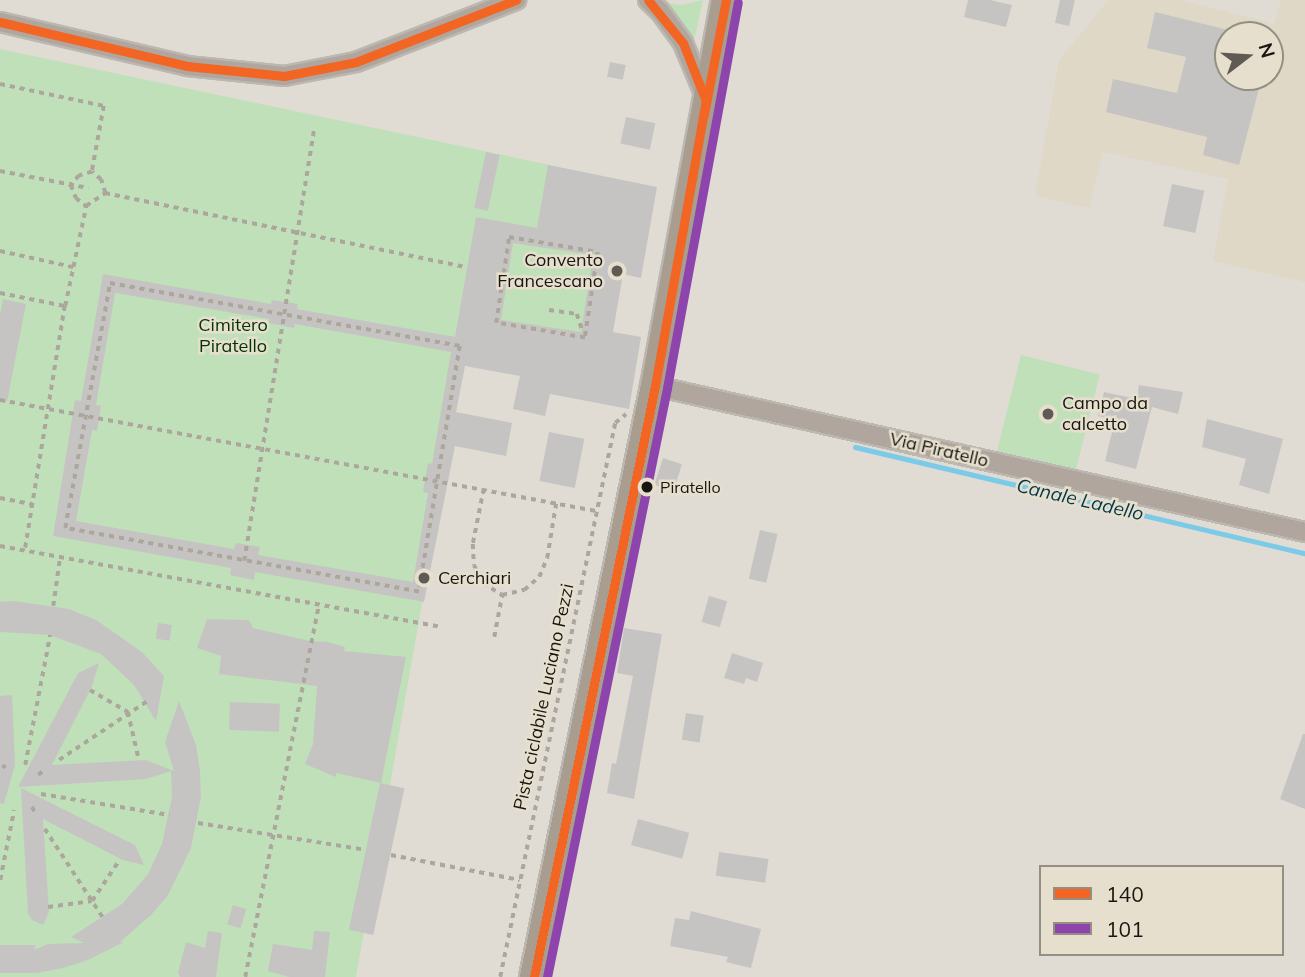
<!DOCTYPE html>
<html>
<head>
<meta charset="utf-8">
<style>
  body { margin:0 }
  #map { position:relative; width:1305px; height:977px; overflow:hidden; background:#e0dcd3; font-family:Mulish,sans-serif }
  div>[style] { position:absolute }
  .built>* { inset:0; background:#dfd8c6 }
  .green>* { inset:0; background:#bfe0b8; transform-origin:0 0 }
  .stream>* { height:5px; margin:-2.5px; padding:0 2.5px; transform-origin:2.5px; border-radius:2.5px; background:#7acae8 }
  .building>* { inset:0; background:#c6c4c3; transform-origin:0 0 }
  .path>* { height:3.5px; margin-top:-1.75px; transform-origin:0; background:repeating-linear-gradient(90deg,#aca69d 0 5px,transparent 0 10px) }
  .roads { filter:drop-shadow(2px 0 #bbb8b1) drop-shadow(-2px 0 #bbb8b1) drop-shadow(0 2px #bbb8b1) drop-shadow(0 -2px #bbb8b1) }
  .minor>* { height:18px; margin:-9px; padding:0 9px; transform-origin:9px; border-radius:9px; background:#b0a69d }
  .primary>* { height:28px; margin:-14px; padding:0 14px; transform-origin:14px; border-radius:14px; background:#a89d8f }
  .bus-1>* { height:9px; margin:-4.5px; padding:0 4.5px; transform-origin:4.5px; border-radius:4.5px; background:#f26522 }
  .bus-2>* { height:9px; margin:-4.5px; padding:0 4.5px; transform-origin:4.5px; border-radius:4.5px; background:#8e44ad }
  .dots>* { width:19px; height:19px; translate:-50% -50%; box-sizing:border-box; border:4px solid #e6dfcd; border-radius:50% }
  span { translate:-50% -50%; white-space:nowrap; text-align:center; line-height:1.15; -webkit-text-stroke:5px #e6dfcd; paint-order:stroke }
  .bus-label { font-size:16px; color:#191610 }
  .left { translate:0 -50%; text-align:left }
  .poi-label { font-size:18px; color:#191610 }
  .right { translate:-100% -50%; text-align:right }
  .park-label { font-size:18px; color:#013404 }
  .street-label { font-size:18px; color:#191610 }
  .water-label { font-size:19px; color:#01374a; font-style:italic }
  .legend { position:absolute; left:1039px; top:865px; width:245px; height:91px; box-sizing:border-box; background:#e6dfcd; border:2px solid #948f81; margin:0; padding:9px 12px; list-style:none; font-size:21px; color:#191610 }
  .legend li { display:flex; align-items:center; gap:14px; height:35px }
  .legend b { width:35px; border:2px solid #948f81 }
  .north { position:absolute; left:1214px; top:21px; width:70px; height:70px; box-sizing:border-box; background:#e6dfcd; border:2px solid #948f81; border-radius:50%; rotate:73deg; font-size:19px; font-weight:700; line-height:28px; text-align:center; color:#191610 }
  .north::after { content:''; display:block; margin:auto; width:24px; height:32px; background:#5f5b54; clip-path:polygon(50% 0,100% 100%,50% 72%,0 100%) }
</style>
</head>
<body>
<div id="map">
  <div class="built">
    <div style="clip-path:polygon(evenodd,1109px 0,1180px 0,1274px 24px,1281px 0,1305px 0,1305px 282px,1213px 261px,1228px 179px,1103px 152px,1089px 208px,1035px 196px,1059px 60px,1109px 0,1228px 35px,1270px 35px,1270px 77px,1228px 77px,1228px 35px)"></div>
  </div>
  <div class="green">
    <div style="clip-path:polygon(703px 0,692px 50px,658px 2px,681px 5px)"></div>
    <div style="clip-path:polygon(0 49px,621px 180px,593px 353px,470px 332px,356px 977px,0 977px)"></div>
    <div style="left:1021px;top:355px;width:81px;height:101px;rotate:14deg"></div>
  </div>
  <div class="stream">
    <div style="left:855px;top:447px;width:462px;rotate:13.3deg"></div>
  </div>
  <div class="building">
    <div style="clip-path:polygon(968px 0,990px 0,1012px 5px,1006px 27px,964px 17px)"></div>
    <div style="clip-path:polygon(1060px 0,1075px 0,1069px 26px,1055px 23px)"></div>
    <div style="clip-path:polygon(1155px 12px,1228px 30px,1228px 77px,1262px 77px,1239px 165px,1203px 155px,1207px 137px,1106px 112px,1113px 79px,1177px 93px,1186px 57px,1147px 48px)"></div>
    <div style="left:610px;top:62px;width:16px;height:15px;rotate:11deg"></div>
    <div style="left:626px;top:117px;width:30px;height:27px;rotate:12deg"></div>
    <div style="left:486px;top:152px;width:14px;height:57px;rotate:12deg"></div>
    <div style="clip-path:polygon(evenodd,548px 165px,657px 187px,641px 278px,623px 274px,613px 332px,641px 337px,629px 409px,550px 394px,545px 416px,513px 409px,520px 376px,465px 366px,456px 412px,512px 423px,506px 456px,455px 446px,424px 602px,255px 572px,254px 580px,230px 575px,231px 568px,53px 536px,75px 400px,81px 401px,103px 274px,271px 304px,272px 300px,286px 302px,298px 304px,297px 309px,455px 337px,476px 217px,537px 228px,548px 165px,513px 243px,593px 255px,581px 332px,501px 320px,513px 243px,548px 165px,115px 293px,269px 319px,269px 323px,294px 328px,295px 324px,451px 352px,432px 464px,428px 463px,423px 492px,428px 493px,413px 582px,258px 555px,260px 547px,236px 543px,234px 549px,76px 521px,92px 430px,97px 431px,101px 406px,96px 405px,115px 293px)"></div>
    <div style="left:1172px;top:184px;width:33px;height:43px;rotate:12deg"></div>
    <div style="clip-path:polygon(3px 299px,26px 304px,7px 402px,0 401px,0 315px)"></div>
    <div style="clip-path:polygon(1139px 385px,1183px 392px,1178px 414px,1152px 407px,1136px 469px,1105px 461px,1115px 420px,1098px 416px,1104px 392px,1137px 399px)"></div>
    <div style="clip-path:polygon(1207px 419px,1283px 439px,1269px 494px,1239px 485px,1246px 459px,1202px 447px)"></div>
    <div style="left:549px;top:432px;width:36px;height:50px;rotate:11deg"></div>
    <div style="left:663px;top:458px;width:20px;height:28px;rotate:18deg"></div>
    <div style="left:760px;top:530px;width:18px;height:50px;rotate:13deg"></div>
    <div style="left:709px;top:596px;width:19px;height:27px;rotate:16deg"></div>
    <div style="clip-path:polygon(14px 601px,69px 609px,96px 620px,142px 652px,164px 676px,156px 721px,134px 685px,101px 654px,50px 635px,0 632px,0 602px)"></div>
    <div style="clip-path:polygon(207px 619px,249px 620px,253px 628px,310px 641px,328px 642px,345px 647px,344px 651px,406px 657px,381px 783px,336px 773px,336px 777px,305px 764px,313px 744px,317px 686px,219px 674px,221px 656px,197px 648px)"></div>
    <div style="left:158px;top:623px;width:14px;height:16px;rotate:8deg"></div>
    <div style="clip-path:polygon(624px 628px,662px 634px,634px 799px,607px 793px,612px 763px,616px 764px,633px 676px,617px 673px)"></div>
    <div style="clip-path:polygon(732px 653px,763px 663px,757px 682px,746px 678px,744px 684px,724px 678px)"></div>
    <div style="clip-path:polygon(99px 663px,92px 686px,52px 765px,145px 760px,174px 771px,165px 742px,179px 701px,196px 745px,200px 771px,201px 797px,191px 848px,168px 895px,151px 915px,120px 942px,124px 942px,88px 960px,63px 968px,37px 973px,0 973px,0 945px,36px 945px,34px 950px,48px 944px,84px 943px,71px 937px,122px 904px,148px 874px,162px 844px,172px 797px,171px 771px,146px 779px,18px 787px,78px 673px)"></div>
    <div style="clip-path:polygon(12px 695px,15px 765px,4px 804px,0 803px,0 696px)"></div>
    <div style="left:230px;top:702px;width:50px;height:28px;rotate:2deg"></div>
    <div style="left:686px;top:713px;width:18px;height:27px;rotate:9deg"></div>
    <div style="clip-path:polygon(1303px 734px,1305px 734px,1305px 809px,1280px 799px)"></div>
    <div style="left:380px;top:783px;width:25px;height:150px;rotate:12deg"></div>
    <div style="clip-path:polygon(21px 788px,135px 845px,144px 865px,123px 860px,43px 819px,49px 912px,43px 925px,32px 920px,28px 914px)"></div>
    <div style="left:638px;top:819px;width:53px;height:27px;rotate:15deg"></div>
    <div style="left:719px;top:852px;width:50px;height:24px;rotate:8deg"></div>
    <div style="left:233px;top:905px;width:14px;height:20px;rotate:17deg"></div>
    <div style="clip-path:polygon(691px 911px,761px 929px,751px 968px,726px 962px,728px 957px,670px 946px,675px 918px,689px 920px)"></div>
    <div style="clip-path:polygon(208px 931px,222px 933px,216px 977px,180px 977px,178px 973px,186px 942px,205px 948px)"></div>
    <div style="clip-path:polygon(314px 931px,330px 932px,325px 977px,289px 977px,268px 971px,273px 944px,312px 950px)"></div>
  </div>
  <div class="path">
    <div style="left:0;top:84px;width:106px;rotate:11.9deg"></div>
    <div style="left:104px;top:106px;width:67px;rotate:100.3deg"></div>
    <div style="left:0;top:171px;width:90px;rotate:10.9deg"></div>
    <div style="left:105px;top:193px;width:14px;rotate:-107deg"></div>
    <div style="left:101px;top:180px;width:12px;rotate:-138deg"></div>
    <div style="left:92px;top:172px;width:14px;rotate:163deg"></div>
    <div style="left:79px;top:176px;width:12px;rotate:132deg"></div>
    <div style="left:71px;top:185px;width:14px;rotate:69deg"></div>
    <div style="left:76px;top:198px;width:13px;rotate:39deg"></div>
    <div style="left:86px;top:206px;width:23px;rotate:-34deg"></div>
    <div style="left:105px;top:193px;width:369px;rotate:11.6deg"></div>
    <div style="left:509px;top:237px;width:90px;rotate:9.6deg"></div>
    <div style="left:598px;top:252px;width:87px;rotate:98.6deg"></div>
    <div style="left:585px;top:338px;width:90px;rotate:-170.4deg"></div>
    <div style="left:496px;top:323px;width:87px;rotate:-81.4deg"></div>
    <div style="left:0;top:251px;width:75px;rotate:12.4deg"></div>
    <div style="left:110px;top:283px;width:356px;rotate:10.2deg"></div>
    <div style="left:460px;top:346px;width:249px;rotate:99.5deg"></div>
    <div style="left:419px;top:592px;width:360px;rotate:-169.8deg"></div>
    <div style="left:65px;top:528px;width:249px;rotate:-79.6deg"></div>
    <div style="left:0;top:293px;width:66px;rotate:11.3deg"></div>
    <div style="left:65px;top:306px;width:246px;rotate:99.3deg"></div>
    <div style="left:65px;top:306px;width:102px;rotate:-78.1deg"></div>
    <div style="left:549px;top:310px;width:28px;rotate:8deg"></div>
    <div style="left:577px;top:314px;width:16px;rotate:72deg"></div>
    <div style="left:0;top:400px;width:606px;rotate:10.55deg"></div>
    <div style="left:484px;top:489px;width:56px;rotate:101.3deg"></div>
    <div style="left:473px;top:544px;width:21px;rotate:87deg"></div>
    <div style="left:474px;top:565px;width:20px;rotate:63deg"></div>
    <div style="left:483px;top:583px;width:22px;rotate:32deg"></div>
    <div style="left:502px;top:595px;width:23px;rotate:-13deg"></div>
    <div style="left:524px;top:590px;width:20px;rotate:-41deg"></div>
    <div style="left:539px;top:577px;width:21px;rotate:-67deg"></div>
    <div style="left:547px;top:558px;width:56px;rotate:-80.7deg"></div>
    <div style="left:0;top:498px;width:33px;rotate:11deg"></div>
    <div style="left:0;top:546px;width:449px;rotate:10.4deg"></div>
    <div style="left:244px;top:561px;width:438px;rotate:-80.8deg"></div>
    <div style="left:53px;top:606px;width:49px;rotate:-81.9deg"></div>
    <div style="left:494px;top:637px;width:43px;rotate:-79.2deg"></div>
    <div style="left:90px;top:690px;width:44px;rotate:30.1deg"></div>
    <div style="left:128px;top:712px;width:49px;rotate:77.1deg"></div>
    <div style="left:59px;top:760px;width:105px;rotate:-33.7deg"></div>
    <div style="left:3px;top:765px;width:4px;rotate:56deg"></div>
    <div style="left:25px;top:765px;width:132px;rotate:-79.1deg"></div>
    <div style="left:38px;top:775px;width:6px;rotate:-39deg"></div>
    <div style="left:41px;top:794px;width:130px;rotate:9.3deg"></div>
    <div style="left:32px;top:807px;width:6px;rotate:59deg"></div>
    <div style="left:198px;top:823px;width:170px;rotate:9.1deg"></div>
    <div style="left:45px;top:829px;width:108px;rotate:56.8deg"></div>
    <div style="left:391px;top:855px;width:131px;rotate:11deg"></div>
    <div style="left:0;top:880px;width:71px;rotate:-78.7deg"></div>
    <div style="left:48px;top:907px;width:44px;rotate:-7.8deg"></div>
    <div style="left:92px;top:901px;width:50px;rotate:-56.3deg"></div>
    <div style="left:245px;top:977px;width:380px;rotate:-78.8deg"></div>
    <div style="left:500px;top:977px;width:566px;rotate:-78.27deg"></div>
    <div style="left:615px;top:423px;width:14px;rotate:-39deg"></div>
  </div>
  <div class="roads">
    <div class="minor">
      <div style="left:648px;top:0;width:16px;rotate:43deg"></div>
      <div style="left:660px;top:11px;width:39px;rotate:54deg"></div>
      <div style="left:683px;top:43px;width:60px;rotate:67.3deg"></div>
      <div style="left:0;top:22px;width:192px;rotate:13.2deg"></div>
      <div style="left:187px;top:66px;width:98px;rotate:5.9deg"></div>
      <div style="left:284px;top:76px;width:73px;rotate:-11deg"></div>
      <div style="left:356px;top:62px;width:172px;rotate:-21.2deg"></div>
      <div style="left:655px;top:386px;width:666px;rotate:12.66deg"></div>
    </div>
    <div class="primary">
      <div style="left:534px;top:977px;width:603px;rotate:-78.43deg"></div>
      <div style="left:655px;top:386px;width:392px;rotate:-79.6deg"></div>
    </div>
  </div>
  <div class="bus-1">
    <div style="left:0;top:22px;width:192px;rotate:13.2deg"></div>
    <div style="left:187px;top:66px;width:98px;rotate:5.9deg"></div>
    <div style="left:284px;top:76px;width:73px;rotate:-11deg"></div>
    <div style="left:356px;top:62px;width:172px;rotate:-21.2deg"></div>
    <div style="left:704px;top:114px;width:116px;rotate:-79.1deg"></div>
    <div style="left:534px;top:977px;width:603px;rotate:-78.43deg"></div>
    <div style="left:655px;top:386px;width:290px;rotate:-79.9deg"></div>
    <div style="left:706px;top:101px;width:62px;rotate:-111.6deg"></div>
    <div style="left:683px;top:43px;width:55px;rotate:-129.1deg"></div>
  </div>
  <div class="bus-2">
    <div style="left:547px;top:977px;width:601px;rotate:-78.48deg"></div>
    <div style="left:667px;top:388px;width:392px;rotate:-79.6deg"></div>
  </div>
  <div class="dots">
    <div style="left:617px;top:271px;background:#5f5b54"></div>
    <div style="left:1048px;top:414px;background:#5f5b54"></div>
    <div style="left:647px;top:487px;background:#191610"></div>
    <div style="left:424px;top:578px;background:#5f5b54"></div>
  </div>
  <div class="bus-label">
    <span class="left" style="left:660px;top:487px">Piratello</span>
  </div>
  <div class="poi-label">
    <span class="right" style="left:603px;top:271px">Convento<br>Francescano</span>
    <span class="left" style="left:1062px;top:414px">Campo da<br>calcetto</span>
    <span class="left" style="left:438px;top:578px">Cerchiari</span>
  </div>
  <div class="park-label">
    <span style="left:233px;top:336px">Cimitero<br>Piratello</span>
  </div>
  <div class="street-label">
    <span style="left:939px;top:450px;rotate:13deg">Via Piratello</span>
    <span style="left:544px;top:697px;rotate:-78deg">Pista ciclabile Luciano Pezzi</span>
  </div>
  <div class="water-label">
    <span style="left:1080px;top:500px;rotate:13deg">Canale Ladello</span>
  </div>
  <ul class="legend">
  <li><b style="height:9px;background:#f26522"></b>140</li>
  <li><b style="height:9px;background:#8e44ad"></b>101</li>
  </ul>
  <div class="north">N</div>
</div>
</body>
</html>
